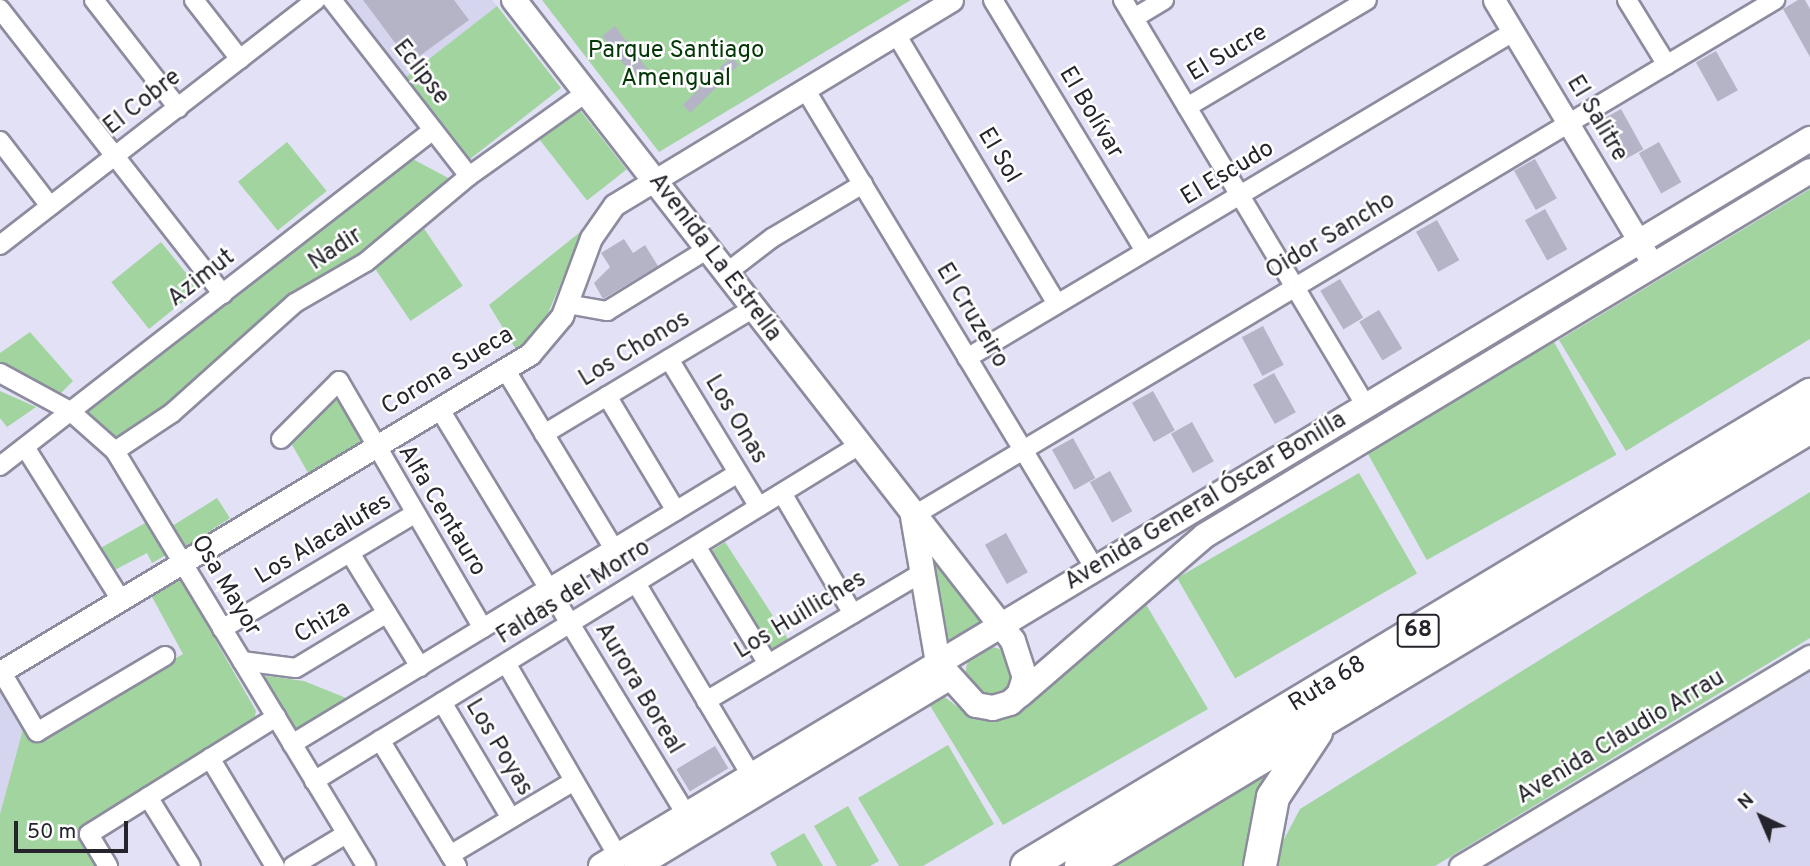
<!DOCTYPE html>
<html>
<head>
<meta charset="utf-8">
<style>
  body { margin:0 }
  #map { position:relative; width:1810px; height:866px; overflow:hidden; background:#e2e1f6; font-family:Overpass,sans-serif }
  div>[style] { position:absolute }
  .built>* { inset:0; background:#d6d5f0 }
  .green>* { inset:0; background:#a2d49f; transform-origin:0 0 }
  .round { border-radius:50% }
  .building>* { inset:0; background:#b5b4c7; transform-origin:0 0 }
  .roads { filter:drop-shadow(2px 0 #8d8c9f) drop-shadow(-2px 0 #8d8c9f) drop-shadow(0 2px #8d8c9f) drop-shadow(0 -2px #8d8c9f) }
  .minor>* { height:18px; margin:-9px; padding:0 9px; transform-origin:9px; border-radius:9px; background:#fff }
  .tertiary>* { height:21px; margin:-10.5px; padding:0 10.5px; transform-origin:10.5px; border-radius:10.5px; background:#fff }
  .secondary>* { height:24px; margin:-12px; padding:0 12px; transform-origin:12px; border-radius:12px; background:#fff }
  .motorway>* { height:32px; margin:-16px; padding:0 16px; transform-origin:16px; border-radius:16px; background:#fff }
  span { translate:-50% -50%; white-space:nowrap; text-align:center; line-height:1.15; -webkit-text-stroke:5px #fff; paint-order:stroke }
  .shield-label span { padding:2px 5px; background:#fff; border:2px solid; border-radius:5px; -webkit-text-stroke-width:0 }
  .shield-label { font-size:23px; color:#25242c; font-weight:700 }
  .park-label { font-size:24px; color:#033705 }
  .street-label { font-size:24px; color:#25242c }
  .north { position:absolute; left:1726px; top:782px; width:70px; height:70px; -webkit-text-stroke:5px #fff; paint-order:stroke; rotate:316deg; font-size:19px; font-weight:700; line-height:28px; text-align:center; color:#25242c }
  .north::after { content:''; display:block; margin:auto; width:24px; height:32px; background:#25242c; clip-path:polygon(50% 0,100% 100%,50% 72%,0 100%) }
  .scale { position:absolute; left:14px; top:821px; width:114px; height:32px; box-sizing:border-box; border:4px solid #25242c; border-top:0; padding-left:9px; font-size:21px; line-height:24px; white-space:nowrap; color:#25242c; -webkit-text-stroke:5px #fff; paint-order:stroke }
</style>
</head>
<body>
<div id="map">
  <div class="built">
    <div style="clip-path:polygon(347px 0,492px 0,497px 6px,407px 78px)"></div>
    <div style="clip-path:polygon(1810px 672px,1810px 866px,1484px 866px)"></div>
    <div style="clip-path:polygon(0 685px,25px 722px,0 814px)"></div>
  </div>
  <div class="green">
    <div style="clip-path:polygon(542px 0,911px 0,659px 152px)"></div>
    <div style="left:497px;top:6px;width:104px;height:115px;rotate:52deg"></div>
    <div style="left:576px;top:105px;width:82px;height:50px;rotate:52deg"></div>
    <div style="left:287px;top:142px;width:63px;height:63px;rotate:51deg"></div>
    <div style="clip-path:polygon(409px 157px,452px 180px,364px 257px,123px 437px,110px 436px,77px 414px)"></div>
    <div style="clip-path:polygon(1810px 189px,1810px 339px,1626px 451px,1559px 340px)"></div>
    <div style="left:423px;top:227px;width:71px;height:63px;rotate:56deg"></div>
    <div style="clip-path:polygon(584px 229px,543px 325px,517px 351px,489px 305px)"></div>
    <div style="left:161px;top:242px;width:60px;height:64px;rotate:51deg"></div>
    <div style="clip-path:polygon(30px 332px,73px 381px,60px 394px,0 364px,0 353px)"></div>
    <div style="left:1554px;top:342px;width:129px;height:217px;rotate:61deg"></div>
    <div style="clip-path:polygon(337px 387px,367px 442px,311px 478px,287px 436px)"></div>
    <div style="clip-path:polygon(0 391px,36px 407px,7px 427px,0 418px)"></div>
    <div style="left:1359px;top:473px;width:116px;height:210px;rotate:60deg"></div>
    <div style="clip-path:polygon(1810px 492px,1810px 638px,1435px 866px,1279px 866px,1280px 847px,1300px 809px)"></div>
    <div style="clip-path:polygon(217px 498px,230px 518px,190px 544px,194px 551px,186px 557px,169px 528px)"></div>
    <div style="clip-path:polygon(147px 522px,166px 555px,152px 563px,147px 553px,111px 572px,97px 550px)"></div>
    <div style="left:725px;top:542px;width:118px;height:21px;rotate:57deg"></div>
    <div style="clip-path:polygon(933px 550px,988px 619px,940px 647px,926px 555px)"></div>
    <div style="clip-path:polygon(180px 578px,256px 711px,254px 722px,80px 831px,100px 866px,0 866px,0 814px,25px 722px,36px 740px,183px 654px,151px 595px)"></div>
    <div style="clip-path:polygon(1144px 601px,1208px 709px,1003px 825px,929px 704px,942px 695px,972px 718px,1011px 715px)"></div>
    <div class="round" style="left:966px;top:647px;width:48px;height:48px"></div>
    <div style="clip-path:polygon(267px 676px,304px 681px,356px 702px,294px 741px,259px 684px)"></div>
    <div style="clip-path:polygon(948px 745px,994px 824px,923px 866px,899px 866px,858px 798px)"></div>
    <div style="clip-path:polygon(1279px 763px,1250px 866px,1107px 866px)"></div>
    <div style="clip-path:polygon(848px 806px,879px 861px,870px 866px,837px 866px,814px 826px)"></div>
    <div style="clip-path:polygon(804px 833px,823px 866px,777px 866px,770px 853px)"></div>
  </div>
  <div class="building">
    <div style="clip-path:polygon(363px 0,454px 0,469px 20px,410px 63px)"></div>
    <div style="clip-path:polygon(1798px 0,1805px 0,1810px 9px,1810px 57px,1783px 9px)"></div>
    <div style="left:615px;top:26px;width:54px;height:16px;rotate:53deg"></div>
    <div style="left:1716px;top:51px;width:45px;height:23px;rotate:61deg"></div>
    <div style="left:731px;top:57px;width:11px;height:68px;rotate:45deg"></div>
    <div style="left:1621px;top:109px;width:46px;height:24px;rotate:61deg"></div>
    <div style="left:1659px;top:142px;width:46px;height:23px;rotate:61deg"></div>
    <div style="left:1535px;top:159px;width:45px;height:24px;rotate:61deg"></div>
    <div style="left:1545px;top:209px;width:46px;height:23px;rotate:61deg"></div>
    <div style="left:1437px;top:220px;width:46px;height:24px;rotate:61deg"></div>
    <div style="clip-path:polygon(624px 239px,633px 253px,645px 245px,658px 266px,603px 299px,594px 283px,610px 267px,601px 253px)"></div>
    <div style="left:1340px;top:279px;width:45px;height:23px;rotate:59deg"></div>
    <div style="left:1379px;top:310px;width:45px;height:23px;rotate:59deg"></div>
    <div style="left:1263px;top:326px;width:44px;height:24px;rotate:62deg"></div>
    <div style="left:1274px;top:373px;width:45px;height:24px;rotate:61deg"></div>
    <div style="left:1153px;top:391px;width:45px;height:24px;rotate:61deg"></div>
    <div style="left:1192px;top:422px;width:45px;height:24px;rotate:61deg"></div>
    <div style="left:1073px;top:438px;width:46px;height:24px;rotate:61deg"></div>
    <div style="left:1110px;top:471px;width:46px;height:23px;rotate:61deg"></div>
    <div style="left:1006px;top:533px;width:45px;height:24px;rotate:61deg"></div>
    <div style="left:715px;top:746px;width:26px;height:45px;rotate:59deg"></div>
  </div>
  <div class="roads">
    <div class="minor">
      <div style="left:94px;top:0;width:137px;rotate:52.1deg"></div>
      <div style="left:194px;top:0;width:75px;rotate:52.1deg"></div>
      <div style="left:332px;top:0;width:223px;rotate:52.1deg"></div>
      <div style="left:993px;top:0;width:293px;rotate:58.8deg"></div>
      <div style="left:1123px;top:0;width:473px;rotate:59.1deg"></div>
      <div style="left:1627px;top:0;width:76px;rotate:58.4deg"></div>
      <div style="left:0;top:9px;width:362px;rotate:52deg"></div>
      <div style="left:1134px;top:18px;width:35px;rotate:-31deg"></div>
      <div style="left:896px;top:34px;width:314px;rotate:59.2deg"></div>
      <div style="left:805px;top:89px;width:561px;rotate:58.86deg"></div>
      <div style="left:1187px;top:107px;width:209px;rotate:-30.7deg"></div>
      <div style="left:0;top:141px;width:82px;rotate:52.4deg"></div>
      <div style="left:0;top:245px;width:400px;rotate:-37.8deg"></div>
      <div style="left:725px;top:274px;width:59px;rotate:-37.5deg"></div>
      <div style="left:772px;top:238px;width:106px;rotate:-30.7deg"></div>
      <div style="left:567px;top:304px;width:41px;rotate:9.9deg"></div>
      <div style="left:607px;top:311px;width:116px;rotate:-31.6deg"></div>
      <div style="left:967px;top:358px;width:636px;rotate:-30.84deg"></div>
      <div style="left:669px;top:359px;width:173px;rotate:58.7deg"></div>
      <div style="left:505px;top:369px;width:210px;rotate:58.8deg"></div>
      <div style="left:0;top:373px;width:80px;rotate:28.5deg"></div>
      <div style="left:70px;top:411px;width:60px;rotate:41.6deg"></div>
      <div style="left:115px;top:451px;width:485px;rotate:58.8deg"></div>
      <div style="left:607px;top:396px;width:134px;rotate:59deg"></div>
      <div style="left:439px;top:408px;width:476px;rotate:58.7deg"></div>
      <div style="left:544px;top:434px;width:243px;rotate:-31deg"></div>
      <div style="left:281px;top:439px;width:82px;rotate:-45deg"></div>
      <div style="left:339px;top:381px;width:286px;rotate:59.8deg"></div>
      <div style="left:25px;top:447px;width:181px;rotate:57.9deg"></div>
      <div style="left:115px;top:451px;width:69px;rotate:-33.7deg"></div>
      <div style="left:172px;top:413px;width:165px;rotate:-41.8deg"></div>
      <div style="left:295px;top:303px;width:82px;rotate:-30deg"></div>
      <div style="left:366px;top:262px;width:134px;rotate:-39.9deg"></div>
      <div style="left:469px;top:176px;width:143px;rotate:-35.4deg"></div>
      <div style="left:0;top:466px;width:548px;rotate:-37.81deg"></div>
      <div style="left:782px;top:493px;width:140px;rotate:59.6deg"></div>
      <div style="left:913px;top:516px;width:1005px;rotate:-30.91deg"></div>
      <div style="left:696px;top:546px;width:138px;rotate:58.6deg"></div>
      <div style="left:350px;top:553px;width:134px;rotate:58.4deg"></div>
      <div style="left:636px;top:583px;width:224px;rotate:59.1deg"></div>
      <div style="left:222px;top:629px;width:224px;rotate:-30.9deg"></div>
      <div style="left:242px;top:661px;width:54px;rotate:7.4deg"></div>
      <div style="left:296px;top:668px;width:106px;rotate:-31.1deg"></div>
      <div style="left:506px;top:663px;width:223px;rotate:59.9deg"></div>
      <div style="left:1px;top:671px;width:71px;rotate:59.5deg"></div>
      <div style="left:37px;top:732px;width:149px;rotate:-30.7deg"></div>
      <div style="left:706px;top:701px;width:249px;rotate:-30.7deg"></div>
      <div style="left:442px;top:702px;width:135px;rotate:59.3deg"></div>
      <div style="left:380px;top:740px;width:148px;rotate:58.6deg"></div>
      <div style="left:292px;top:744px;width:522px;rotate:-31.28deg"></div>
      <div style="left:210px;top:758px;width:126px;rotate:59deg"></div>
      <div style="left:314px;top:781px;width:639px;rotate:-31.63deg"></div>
      <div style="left:148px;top:797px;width:81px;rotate:58.1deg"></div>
      <div style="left:450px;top:855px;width:144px;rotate:-30.8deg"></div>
      <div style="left:108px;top:866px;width:37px;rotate:-121deg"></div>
      <div style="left:89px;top:834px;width:221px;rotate:-32deg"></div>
      <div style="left:293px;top:866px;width:62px;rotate:-31.1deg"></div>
    </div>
    <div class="tertiary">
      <div style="left:1494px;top:0;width:309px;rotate:59deg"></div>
      <div style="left:0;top:672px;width:618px;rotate:-30.96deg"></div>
      <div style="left:530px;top:354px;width:50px;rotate:-49.9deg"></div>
      <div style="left:562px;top:316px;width:83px;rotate:-69.6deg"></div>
      <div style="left:591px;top:238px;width:40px;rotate:-55.1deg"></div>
      <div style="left:614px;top:205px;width:395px;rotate:-31.2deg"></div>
      <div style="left:1460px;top:866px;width:408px;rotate:-31deg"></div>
    </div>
    <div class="secondary">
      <div style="left:514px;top:0;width:812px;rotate:52.1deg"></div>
      <div style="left:1013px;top:641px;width:38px;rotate:72deg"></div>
      <div style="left:1025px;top:677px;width:19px;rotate:108deg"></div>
      <div style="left:1019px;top:695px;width:12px;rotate:138deg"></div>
      <div style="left:1010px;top:703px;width:18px;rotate:164deg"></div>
      <div style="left:993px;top:708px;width:17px;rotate:-170deg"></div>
      <div style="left:976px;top:705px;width:57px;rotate:-132.1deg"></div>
      <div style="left:938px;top:663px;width:149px;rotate:-99.7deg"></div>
      <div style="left:1020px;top:695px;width:243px;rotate:-40.8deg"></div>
      <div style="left:1204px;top:536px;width:707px;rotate:-31.06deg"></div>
      <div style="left:601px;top:866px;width:1411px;rotate:-31.02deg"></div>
      <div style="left:637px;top:866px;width:364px;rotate:-31.1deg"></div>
    </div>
    <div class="motorway">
      <div style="left:1027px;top:866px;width:914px;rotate:-31.03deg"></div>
      <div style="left:1081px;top:866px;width:851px;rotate:-31.06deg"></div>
      <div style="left:1260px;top:866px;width:70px;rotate:-79.3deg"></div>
      <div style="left:1273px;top:797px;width:78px;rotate:-56.5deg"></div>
    </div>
  </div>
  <div class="shield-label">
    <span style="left:1418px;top:631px">68</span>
  </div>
  <div class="park-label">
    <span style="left:676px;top:66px">Parque Santiago<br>Amengual</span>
  </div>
  <div class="street-label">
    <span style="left:1228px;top:54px;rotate:-31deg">El Sucre</span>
    <span style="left:420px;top:73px;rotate:52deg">Eclipse</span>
    <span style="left:143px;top:103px;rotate:-38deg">El Cobre</span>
    <span style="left:1090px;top:113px;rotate:59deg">El Bolívar</span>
    <span style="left:1596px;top:119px;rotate:59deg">El Salitre</span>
    <span style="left:998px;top:156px;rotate:59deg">El Sol</span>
    <span style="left:1228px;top:174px;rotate:-31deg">El Escudo</span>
    <span style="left:1331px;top:237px;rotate:-31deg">Oidor Sancho</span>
    <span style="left:336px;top:250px;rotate:-33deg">Nadir</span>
    <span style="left:714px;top:258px;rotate:53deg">Avenida La Estrella</span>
    <span style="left:202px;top:279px;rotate:-38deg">Azimut</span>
    <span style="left:971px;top:316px;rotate:59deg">El Cruzeiro</span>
    <span style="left:635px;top:350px;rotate:-31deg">Los Chonos</span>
    <span style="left:448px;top:372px;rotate:-31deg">Corona Sueca</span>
    <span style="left:735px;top:420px;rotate:59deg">Los Onas</span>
    <span style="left:1206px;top:502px;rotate:-31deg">Avenida General Óscar Bonilla</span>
    <span style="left:441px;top:511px;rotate:59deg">Alfa Centauro</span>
    <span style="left:324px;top:540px;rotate:-31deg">Los Alacalufes</span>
    <span style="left:225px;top:586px;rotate:59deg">Osa Mayor</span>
    <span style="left:574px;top:593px;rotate:-32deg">Faldas del Morro</span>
    <span style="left:801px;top:616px;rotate:-31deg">Los Huilliches</span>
    <span style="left:323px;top:623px;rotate:-31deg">Chiza</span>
    <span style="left:1328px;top:685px;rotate:-31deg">Ruta 68</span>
    <span style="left:638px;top:689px;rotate:59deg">Aurora Boreal</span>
    <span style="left:1621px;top:738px;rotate:-31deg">Avenida Claudio Arrau</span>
    <span style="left:498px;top:748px;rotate:59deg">Los Poyas</span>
  </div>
  <div class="north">N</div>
  <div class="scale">50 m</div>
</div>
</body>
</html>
